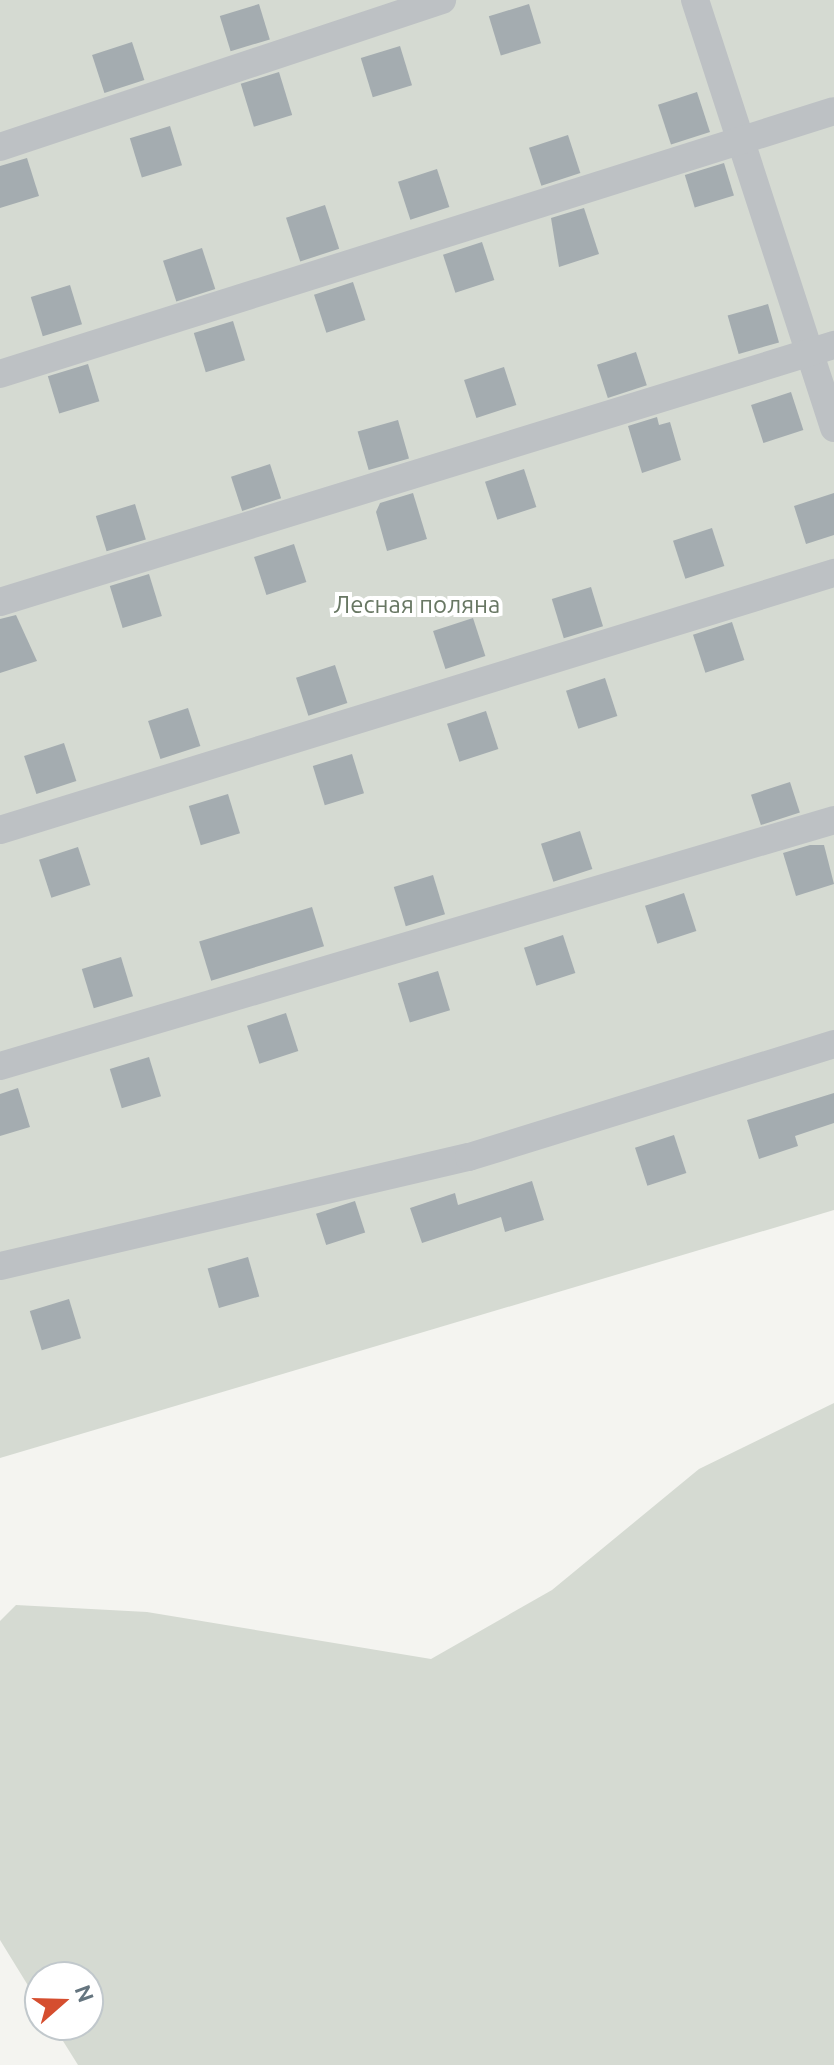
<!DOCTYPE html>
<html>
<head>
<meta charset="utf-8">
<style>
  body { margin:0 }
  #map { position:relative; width:834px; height:2065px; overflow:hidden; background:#f4f4f0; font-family:Ubuntu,sans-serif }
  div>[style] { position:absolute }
  .green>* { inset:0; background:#d5dad2 }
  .building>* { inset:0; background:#a4acb0; transform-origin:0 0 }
  .street>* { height:28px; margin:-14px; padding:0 14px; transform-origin:14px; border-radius:14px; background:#bdc1c4 }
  span { translate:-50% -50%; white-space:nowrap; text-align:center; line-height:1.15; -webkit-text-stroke:8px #fff; paint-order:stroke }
  .park-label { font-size:24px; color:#687763 }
  .north { position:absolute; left:24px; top:1961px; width:80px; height:80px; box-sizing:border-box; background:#fff; border:2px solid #c1c8cc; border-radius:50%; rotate:70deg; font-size:22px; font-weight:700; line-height:32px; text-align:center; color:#65757f }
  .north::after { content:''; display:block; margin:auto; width:28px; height:36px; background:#d54e2f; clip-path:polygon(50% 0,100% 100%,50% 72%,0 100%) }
</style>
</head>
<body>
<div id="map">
  <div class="green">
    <div style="clip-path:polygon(0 0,834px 0,834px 1210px,0 1458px)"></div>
    <div style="clip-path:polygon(834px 1403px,834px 2065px,78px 2065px,53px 2025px,88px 2025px,88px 1977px,40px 1977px,40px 2005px,0 1940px,0 1621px,16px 1605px,147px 1612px,431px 1659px,552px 1590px,699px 1469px)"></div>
  </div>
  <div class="building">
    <div style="left:259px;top:4px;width:37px;height:41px;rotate:73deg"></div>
    <div style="left:529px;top:4px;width:41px;height:42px;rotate:73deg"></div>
    <div style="left:132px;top:42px;width:40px;height:42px;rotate:72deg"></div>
    <div style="left:400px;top:46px;width:41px;height:41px;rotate:73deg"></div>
    <div style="left:279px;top:72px;width:45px;height:40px;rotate:73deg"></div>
    <div style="left:697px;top:92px;width:42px;height:41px;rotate:72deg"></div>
    <div style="left:170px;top:126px;width:41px;height:42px;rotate:73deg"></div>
    <div style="left:568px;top:135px;width:40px;height:41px;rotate:72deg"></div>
    <div style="clip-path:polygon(27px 158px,39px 196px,0 208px,0 166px)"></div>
    <div style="left:724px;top:163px;width:34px;height:41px;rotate:73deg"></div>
    <div style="left:437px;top:169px;width:40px;height:41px;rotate:72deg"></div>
    <div style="left:325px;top:205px;width:46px;height:41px;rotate:72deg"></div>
    <div style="clip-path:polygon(584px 208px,599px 254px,559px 267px,551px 218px)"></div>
    <div style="left:482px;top:242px;width:40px;height:41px;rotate:72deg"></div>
    <div style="left:202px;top:248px;width:43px;height:41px;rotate:72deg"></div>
    <div style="left:353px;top:282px;width:40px;height:41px;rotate:72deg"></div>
    <div style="left:70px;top:285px;width:41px;height:41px;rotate:73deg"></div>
    <div style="left:768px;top:304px;width:40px;height:42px;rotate:74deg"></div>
    <div style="left:233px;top:321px;width:41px;height:41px;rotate:73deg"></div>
    <div style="left:636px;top:352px;width:35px;height:41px;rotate:72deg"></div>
    <div style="left:88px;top:364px;width:39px;height:42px;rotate:73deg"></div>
    <div style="left:504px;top:367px;width:40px;height:42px;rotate:72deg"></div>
    <div style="left:791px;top:392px;width:40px;height:42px;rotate:72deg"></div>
    <div style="clip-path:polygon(657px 417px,659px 425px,670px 422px,681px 460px,642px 473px,628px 426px)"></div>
    <div style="left:398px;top:420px;width:40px;height:42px;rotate:74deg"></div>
    <div style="left:270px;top:464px;width:36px;height:41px;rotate:72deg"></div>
    <div style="left:524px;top:469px;width:40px;height:41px;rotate:72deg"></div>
    <div style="clip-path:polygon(413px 493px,427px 539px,387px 551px,376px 512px,380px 503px)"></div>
    <div style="clip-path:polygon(834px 493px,834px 535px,806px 544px,794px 506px)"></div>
    <div style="left:135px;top:504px;width:37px;height:41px;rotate:73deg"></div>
    <div style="left:712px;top:528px;width:40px;height:41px;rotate:72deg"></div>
    <div style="left:294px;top:544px;width:40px;height:42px;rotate:72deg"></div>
    <div style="left:149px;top:574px;width:44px;height:41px;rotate:73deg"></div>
    <div style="left:591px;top:587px;width:41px;height:41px;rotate:73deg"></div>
    <div style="clip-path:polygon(16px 615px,37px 661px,0 673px,0 619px)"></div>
    <div style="left:473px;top:618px;width:40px;height:42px;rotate:72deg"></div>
    <div style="left:732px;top:622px;width:40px;height:41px;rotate:72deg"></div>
    <div style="left:335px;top:665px;width:40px;height:41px;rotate:72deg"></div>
    <div style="left:605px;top:678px;width:40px;height:41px;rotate:72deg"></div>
    <div style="left:188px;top:708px;width:40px;height:42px;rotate:72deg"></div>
    <div style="left:486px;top:711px;width:40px;height:41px;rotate:72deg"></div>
    <div style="left:64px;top:743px;width:40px;height:42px;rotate:72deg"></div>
    <div style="left:352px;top:754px;width:41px;height:41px;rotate:73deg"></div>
    <div style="left:790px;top:782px;width:32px;height:41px;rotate:72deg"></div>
    <div style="left:228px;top:794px;width:41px;height:41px;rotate:73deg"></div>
    <div style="left:580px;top:831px;width:40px;height:41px;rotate:72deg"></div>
    <div style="clip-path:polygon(810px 845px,824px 845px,834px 884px,796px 896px,783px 853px)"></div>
    <div style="left:78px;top:847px;width:40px;height:41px;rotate:72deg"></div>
    <div style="left:433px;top:875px;width:41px;height:41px;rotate:73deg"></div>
    <div style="left:684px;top:893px;width:40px;height:41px;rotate:72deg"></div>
    <div style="left:312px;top:907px;width:41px;height:118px;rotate:73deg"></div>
    <div style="left:563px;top:935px;width:40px;height:41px;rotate:72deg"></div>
    <div style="left:121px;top:957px;width:41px;height:41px;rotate:73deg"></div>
    <div style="left:438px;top:971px;width:41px;height:42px;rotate:73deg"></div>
    <div style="left:286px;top:1013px;width:40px;height:41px;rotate:72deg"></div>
    <div style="left:149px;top:1057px;width:41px;height:41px;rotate:73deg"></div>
    <div style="clip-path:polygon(18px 1088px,30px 1127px,0 1136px,0 1094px)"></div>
    <div style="clip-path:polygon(834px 1093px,834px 1123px,795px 1136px,798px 1146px,759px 1159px,747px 1120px)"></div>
    <div style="left:674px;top:1135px;width:40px;height:41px;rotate:72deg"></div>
    <div style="clip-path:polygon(532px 1181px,544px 1220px,505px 1232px,501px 1217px,422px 1243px,410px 1208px,455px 1193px,458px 1205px)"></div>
    <div style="left:355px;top:1201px;width:33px;height:41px;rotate:72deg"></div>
    <div style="left:248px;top:1257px;width:41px;height:42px;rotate:74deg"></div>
    <div style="left:69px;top:1299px;width:41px;height:41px;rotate:73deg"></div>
  </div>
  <div class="street">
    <div style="left:695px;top:0;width:450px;rotate:72deg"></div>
    <div style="left:0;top:147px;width:466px;rotate:-18.4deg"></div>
    <div style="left:0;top:374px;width:874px;rotate:-17.5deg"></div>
    <div style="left:0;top:602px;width:873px;rotate:-17.13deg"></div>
    <div style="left:0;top:830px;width:873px;rotate:-17.13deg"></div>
    <div style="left:0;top:1066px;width:870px;rotate:-16.43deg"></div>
    <div style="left:0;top:1266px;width:481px;rotate:-13.1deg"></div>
    <div style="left:469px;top:1157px;width:382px;rotate:-17.2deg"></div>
  </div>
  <div class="park-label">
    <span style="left:417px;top:605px">Лесная поляна</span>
  </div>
  <div class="north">N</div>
</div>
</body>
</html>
